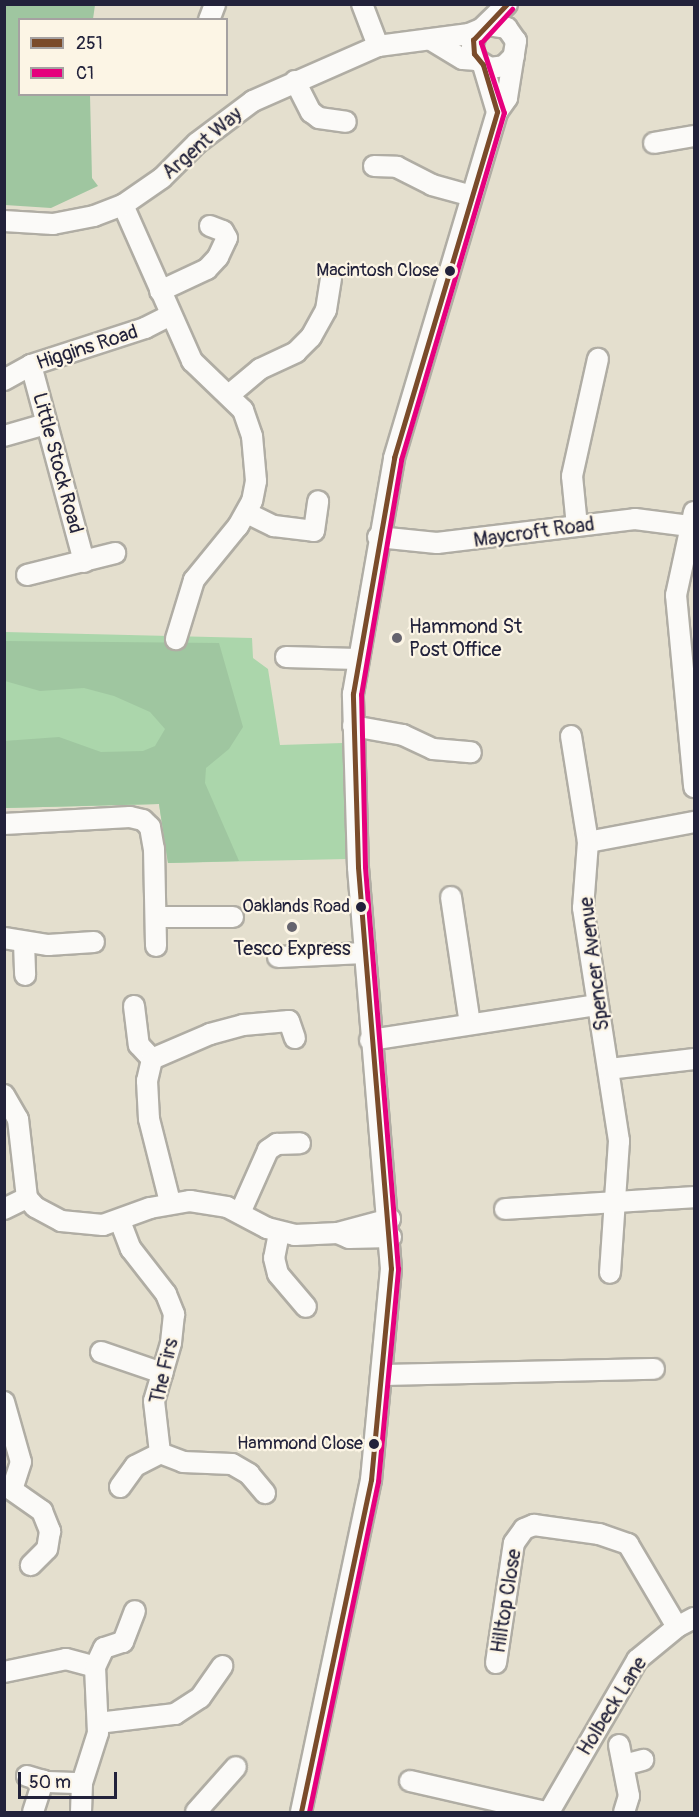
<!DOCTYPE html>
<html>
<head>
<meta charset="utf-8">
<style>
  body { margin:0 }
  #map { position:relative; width:699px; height:1817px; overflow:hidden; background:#e4dfce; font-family:Pangolin,sans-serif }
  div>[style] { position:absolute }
  .green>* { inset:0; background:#abd6ab }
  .forest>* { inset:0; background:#9fc6a0 }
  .roads { filter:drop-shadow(2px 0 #b0ada4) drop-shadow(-2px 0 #b0ada4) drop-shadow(0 2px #b0ada4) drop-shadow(0 -2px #b0ada4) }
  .minor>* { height:20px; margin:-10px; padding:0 10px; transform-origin:10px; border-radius:10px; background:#fbfaf8 }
  .bus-1>* { height:4.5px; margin:-2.25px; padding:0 2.25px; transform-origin:2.25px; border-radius:2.25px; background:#7a4b2a }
  .bus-2>* { height:4.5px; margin:-2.25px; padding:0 2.25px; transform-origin:2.25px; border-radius:2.25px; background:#e5007d }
  .dots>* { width:16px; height:16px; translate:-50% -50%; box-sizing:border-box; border:3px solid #fcf5e5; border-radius:50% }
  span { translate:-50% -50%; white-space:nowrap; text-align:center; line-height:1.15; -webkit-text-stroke:4.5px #fcf5e5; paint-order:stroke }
  .bus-label { font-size:18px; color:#22223b }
  .right { translate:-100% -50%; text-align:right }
  .street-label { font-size:20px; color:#22223b }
  .poi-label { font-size:20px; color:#22223b }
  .left { translate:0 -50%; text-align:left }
  .frame { position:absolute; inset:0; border:6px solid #22223b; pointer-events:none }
  .legend { position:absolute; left:18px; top:18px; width:210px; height:78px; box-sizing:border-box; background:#fcf5e5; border:2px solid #a5a1a1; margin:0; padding:8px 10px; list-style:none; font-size:18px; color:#22223b }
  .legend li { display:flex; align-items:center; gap:12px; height:30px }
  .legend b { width:30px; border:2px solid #a5a1a1 }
  .scale { position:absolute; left:18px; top:1772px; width:99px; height:27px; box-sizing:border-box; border:3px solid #22223b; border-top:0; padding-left:8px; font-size:18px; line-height:21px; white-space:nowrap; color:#22223b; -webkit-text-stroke:4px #fcf5e5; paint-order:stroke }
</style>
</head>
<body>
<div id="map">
  <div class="green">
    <div style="clip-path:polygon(5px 632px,252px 638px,253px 658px,268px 669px,280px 745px,343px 743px,347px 859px,168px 863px,159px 804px,5px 808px)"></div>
  </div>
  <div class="forest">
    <div style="clip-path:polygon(4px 5px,95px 5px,93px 19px,20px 20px,20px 94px,90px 95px,92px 178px,98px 186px,51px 208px,5px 205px)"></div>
    <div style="clip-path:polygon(5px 641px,219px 643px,243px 727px,229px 749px,206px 768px,205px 783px,239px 861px,168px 863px,159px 804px,5px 808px,4px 741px,59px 737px,101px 752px,143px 751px,155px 746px,165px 729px,150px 712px,114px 696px,84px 688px,40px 691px,5px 681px)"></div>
  </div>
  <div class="roads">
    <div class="minor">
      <div style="left:362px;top:4px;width:45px;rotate:69.1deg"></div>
      <div style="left:507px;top:4px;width:43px;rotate:135.9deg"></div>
      <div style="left:476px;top:34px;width:14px;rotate:107deg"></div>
      <div style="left:472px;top:47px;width:14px;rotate:69deg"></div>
      <div style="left:477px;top:60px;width:15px;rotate:32deg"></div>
      <div style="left:490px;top:68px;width:14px;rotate:-8deg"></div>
      <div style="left:504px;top:66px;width:14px;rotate:-45deg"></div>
      <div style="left:209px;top:20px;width:17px;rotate:-69deg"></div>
      <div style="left:431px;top:40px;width:37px;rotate:31deg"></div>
      <div style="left:463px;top:59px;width:14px;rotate:4deg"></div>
      <div style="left:483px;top:65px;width:49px;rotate:73.4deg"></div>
      <div style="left:295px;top:81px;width:35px;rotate:63deg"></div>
      <div style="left:311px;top:112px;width:10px;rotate:37deg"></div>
      <div style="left:319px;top:118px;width:27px;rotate:8deg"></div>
      <div style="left:654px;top:143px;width:41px;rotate:-9.9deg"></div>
      <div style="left:374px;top:166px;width:23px;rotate:2deg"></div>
      <div style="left:397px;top:167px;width:39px;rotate:27deg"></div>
      <div style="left:432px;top:185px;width:41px;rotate:15.4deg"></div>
      <div style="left:123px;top:205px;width:171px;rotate:66.1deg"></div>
      <div style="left:192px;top:361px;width:71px;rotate:43.9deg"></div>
      <div style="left:243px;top:410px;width:28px;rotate:71deg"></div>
      <div style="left:252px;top:436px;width:45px;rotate:84.9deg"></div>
      <div style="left:256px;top:481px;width:20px;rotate:101deg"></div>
      <div style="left:252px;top:501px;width:29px;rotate:119deg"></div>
      <div style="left:238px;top:526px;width:70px;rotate:129.2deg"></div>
      <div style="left:194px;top:580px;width:62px;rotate:107deg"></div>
      <div style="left:4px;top:221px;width:49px;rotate:3.5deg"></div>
      <div style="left:53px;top:224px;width:42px;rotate:-11deg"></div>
      <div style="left:94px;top:216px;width:31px;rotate:-21deg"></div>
      <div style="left:123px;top:205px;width:47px;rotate:-34.7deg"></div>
      <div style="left:162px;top:178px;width:49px;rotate:-45deg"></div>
      <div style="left:197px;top:143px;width:70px;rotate:-36.9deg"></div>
      <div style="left:253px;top:101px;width:137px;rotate:-23.7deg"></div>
      <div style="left:378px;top:46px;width:92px;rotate:-7.5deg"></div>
      <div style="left:469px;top:34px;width:13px;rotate:-23deg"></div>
      <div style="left:160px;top:291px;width:52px;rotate:-25.1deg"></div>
      <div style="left:207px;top:269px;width:16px;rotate:-47deg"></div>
      <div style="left:218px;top:257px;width:21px;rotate:-65deg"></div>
      <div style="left:227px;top:238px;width:8px;rotate:-120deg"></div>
      <div style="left:223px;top:231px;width:14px;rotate:-159deg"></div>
      <div style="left:31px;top:365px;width:204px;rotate:74.9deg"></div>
      <div style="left:4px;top:380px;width:31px;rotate:-29deg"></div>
      <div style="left:31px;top:365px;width:120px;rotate:-18deg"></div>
      <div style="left:145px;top:328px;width:28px;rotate:-27deg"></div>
      <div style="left:229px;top:395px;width:40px;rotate:-40deg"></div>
      <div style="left:260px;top:369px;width:40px;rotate:-25deg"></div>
      <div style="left:296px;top:352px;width:21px;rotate:-45deg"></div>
      <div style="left:311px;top:337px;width:31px;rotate:-61deg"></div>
      <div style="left:326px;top:310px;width:32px;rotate:-81deg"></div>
      <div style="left:4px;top:436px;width:44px;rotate:-15.9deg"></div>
      <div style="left:694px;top:512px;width:85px;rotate:102.2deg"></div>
      <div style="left:676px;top:595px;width:193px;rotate:84.6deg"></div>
      <div style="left:247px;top:513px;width:30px;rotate:26deg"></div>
      <div style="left:274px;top:526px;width:40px;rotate:7.1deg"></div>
      <div style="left:314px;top:531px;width:30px;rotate:-82deg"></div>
      <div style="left:577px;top:526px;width:50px;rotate:-95.7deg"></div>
      <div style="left:572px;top:476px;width:120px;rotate:-77.5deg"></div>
      <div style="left:378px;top:537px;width:59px;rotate:5.8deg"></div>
      <div style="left:437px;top:543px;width:199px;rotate:-6.9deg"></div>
      <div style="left:635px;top:519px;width:55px;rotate:7.3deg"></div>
      <div style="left:27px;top:575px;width:91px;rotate:-14deg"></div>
      <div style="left:286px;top:657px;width:71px;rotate:1.6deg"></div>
      <div style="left:353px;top:726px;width:51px;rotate:10.2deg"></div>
      <div style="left:403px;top:735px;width:33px;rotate:25deg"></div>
      <div style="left:433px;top:749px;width:38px;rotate:5deg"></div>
      <div style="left:571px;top:736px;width:107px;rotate:80.9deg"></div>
      <div style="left:588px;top:842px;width:66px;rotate:94.3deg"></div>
      <div style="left:583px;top:908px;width:236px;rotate:81.2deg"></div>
      <div style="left:619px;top:1141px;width:132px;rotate:93.9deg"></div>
      <div style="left:4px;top:824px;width:126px;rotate:-3.2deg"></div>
      <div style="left:130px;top:817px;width:13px;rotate:13deg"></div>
      <div style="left:143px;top:820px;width:10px;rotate:45deg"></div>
      <div style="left:150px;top:827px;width:22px;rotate:80deg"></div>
      <div style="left:154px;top:849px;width:97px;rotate:88.8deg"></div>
      <div style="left:588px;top:842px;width:108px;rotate:-10.7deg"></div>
      <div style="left:451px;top:897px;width:128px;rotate:81.5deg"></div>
      <div style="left:156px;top:917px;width:77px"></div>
      <div style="left:4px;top:938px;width:45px;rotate:9deg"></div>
      <div style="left:48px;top:945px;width:46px;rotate:-3.7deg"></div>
      <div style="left:24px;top:942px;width:33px;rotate:88deg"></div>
      <div style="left:278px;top:957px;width:87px;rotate:-2.6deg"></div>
      <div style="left:134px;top:1006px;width:39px;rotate:83deg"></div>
      <div style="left:139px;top:1045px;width:19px;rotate:47deg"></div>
      <div style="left:370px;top:1040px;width:230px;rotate:-8.8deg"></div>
      <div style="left:609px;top:1069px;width:86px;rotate:-6.7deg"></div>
      <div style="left:4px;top:1095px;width:28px;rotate:60deg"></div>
      <div style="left:18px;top:1119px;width:80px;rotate:83.5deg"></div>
      <div style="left:27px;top:1198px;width:12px;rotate:48deg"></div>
      <div style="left:35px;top:1207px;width:30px;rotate:28deg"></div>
      <div style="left:61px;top:1221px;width:42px;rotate:5.4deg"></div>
      <div style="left:103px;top:1225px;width:50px;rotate:-19.9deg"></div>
      <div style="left:150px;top:1208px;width:41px;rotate:-9.9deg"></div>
      <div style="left:190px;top:1201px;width:37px;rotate:9deg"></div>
      <div style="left:227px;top:1207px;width:45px;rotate:27.7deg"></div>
      <div style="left:267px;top:1228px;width:29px;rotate:14deg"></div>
      <div style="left:295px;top:1235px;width:43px;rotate:-2.7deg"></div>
      <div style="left:338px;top:1233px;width:54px;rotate:-15.1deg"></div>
      <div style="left:170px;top:1202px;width:86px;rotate:-104.2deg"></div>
      <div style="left:149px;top:1119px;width:38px;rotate:-93deg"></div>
      <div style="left:147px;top:1081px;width:23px;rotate:-77deg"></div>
      <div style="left:152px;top:1059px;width:63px;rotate:-23.3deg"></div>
      <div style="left:210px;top:1034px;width:34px;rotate:-15deg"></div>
      <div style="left:243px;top:1025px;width:46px;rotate:-5deg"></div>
      <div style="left:289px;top:1021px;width:18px;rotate:71deg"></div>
      <div style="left:4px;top:1209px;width:25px;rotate:-26deg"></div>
      <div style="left:505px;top:1209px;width:189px;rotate:-3.6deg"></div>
      <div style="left:240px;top:1213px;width:69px;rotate:-66deg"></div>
      <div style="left:268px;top:1150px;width:11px;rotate:-34deg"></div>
      <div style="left:277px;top:1144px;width:23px;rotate:-2deg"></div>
      <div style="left:120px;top:1221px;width:30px;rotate:69deg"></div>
      <div style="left:131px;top:1249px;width:57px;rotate:52.1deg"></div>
      <div style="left:166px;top:1294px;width:22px;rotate:68deg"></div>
      <div style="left:174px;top:1314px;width:29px;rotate:96deg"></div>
      <div style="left:171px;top:1343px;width:60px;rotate:106.3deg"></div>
      <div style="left:154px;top:1401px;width:52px;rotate:83.4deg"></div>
      <div style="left:160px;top:1453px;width:25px;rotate:21deg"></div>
      <div style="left:183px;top:1462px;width:49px;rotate:2.3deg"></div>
      <div style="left:232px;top:1464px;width:20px;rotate:30deg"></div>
      <div style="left:249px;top:1474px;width:25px;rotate:50deg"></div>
      <div style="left:279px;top:1233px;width:25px;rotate:101deg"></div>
      <div style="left:274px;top:1258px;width:16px;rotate:76deg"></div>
      <div style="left:278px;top:1274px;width:43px;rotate:49.7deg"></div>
      <div style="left:338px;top:1233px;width:12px;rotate:24deg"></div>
      <div style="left:349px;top:1238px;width:42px;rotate:-1.4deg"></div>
      <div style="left:101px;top:1352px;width:65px;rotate:19deg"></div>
      <div style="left:383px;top:1375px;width:271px;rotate:-1.3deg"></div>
      <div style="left:4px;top:1402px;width:62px;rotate:74.2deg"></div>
      <div style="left:21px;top:1462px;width:29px;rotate:108deg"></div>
      <div style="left:12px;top:1490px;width:37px;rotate:35deg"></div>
      <div style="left:42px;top:1511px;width:22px;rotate:68deg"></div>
      <div style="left:50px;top:1531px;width:18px;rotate:99deg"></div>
      <div style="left:47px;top:1549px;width:23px;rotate:135deg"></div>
      <div style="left:120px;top:1487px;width:26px;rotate:-54deg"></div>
      <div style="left:135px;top:1466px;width:28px;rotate:-27deg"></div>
      <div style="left:496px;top:1663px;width:121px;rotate:-81.5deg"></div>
      <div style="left:514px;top:1543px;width:17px;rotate:-54deg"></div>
      <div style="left:524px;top:1529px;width:11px;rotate:-22deg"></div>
      <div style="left:534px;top:1525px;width:66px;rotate:7.9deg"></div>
      <div style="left:599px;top:1534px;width:31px;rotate:19deg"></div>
      <div style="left:628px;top:1544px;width:96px;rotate:59.4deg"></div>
      <div style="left:4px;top:1672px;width:63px;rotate:-11.8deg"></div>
      <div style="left:66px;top:1659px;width:30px;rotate:15deg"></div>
      <div style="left:98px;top:1723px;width:78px;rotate:-6.7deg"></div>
      <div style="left:175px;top:1714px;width:30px;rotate:-33deg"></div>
      <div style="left:200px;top:1698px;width:39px;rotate:-55deg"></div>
      <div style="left:619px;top:1745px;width:52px;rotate:78.9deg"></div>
      <div style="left:629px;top:1796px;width:17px;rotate:107deg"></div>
      <div style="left:624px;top:1765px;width:20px;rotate:-15deg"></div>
      <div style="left:27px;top:1776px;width:21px;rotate:17deg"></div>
      <div style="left:47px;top:1782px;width:35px;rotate:2deg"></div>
      <div style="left:410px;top:1781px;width:139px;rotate:12.9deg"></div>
      <div style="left:33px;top:1812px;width:33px;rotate:-72deg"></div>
      <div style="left:81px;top:1812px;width:29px;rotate:-88deg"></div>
      <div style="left:82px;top:1783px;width:52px;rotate:-72.3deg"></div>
      <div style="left:98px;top:1733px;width:66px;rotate:-92.6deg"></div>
      <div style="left:95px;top:1667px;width:21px;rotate:-65deg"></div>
      <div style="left:104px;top:1648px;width:20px;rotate:-18deg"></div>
      <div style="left:123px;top:1642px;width:33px;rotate:-69deg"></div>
      <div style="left:196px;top:1812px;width:60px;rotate:-48.4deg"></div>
      <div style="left:301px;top:1812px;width:339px;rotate:-78.1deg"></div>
      <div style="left:371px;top:1480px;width:212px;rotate:-84.6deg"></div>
      <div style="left:391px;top:1269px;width:403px;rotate:-94.7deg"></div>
      <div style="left:358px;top:867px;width:173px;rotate:-91.7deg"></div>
      <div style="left:353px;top:694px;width:240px;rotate:-80.1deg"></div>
      <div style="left:394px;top:458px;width:361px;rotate:-73.4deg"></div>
      <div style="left:497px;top:112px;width:17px;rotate:-54deg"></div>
      <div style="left:507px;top:98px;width:58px;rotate:-81deg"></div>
      <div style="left:516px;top:41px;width:16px;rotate:-125deg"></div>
      <div style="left:507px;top:28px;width:20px;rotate:-171deg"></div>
      <div style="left:549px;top:1812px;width:176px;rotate:-59.9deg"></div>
      <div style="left:637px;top:1660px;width:52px;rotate:-39.5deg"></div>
      <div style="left:677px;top:1627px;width:19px;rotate:-28deg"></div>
    </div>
  </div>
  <div class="bus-1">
    <div style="left:301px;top:1812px;width:339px;rotate:-78.1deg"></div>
    <div style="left:371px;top:1480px;width:212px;rotate:-84.6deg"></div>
    <div style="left:391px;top:1269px;width:403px;rotate:-94.7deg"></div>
    <div style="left:358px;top:867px;width:173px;rotate:-91.7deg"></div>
    <div style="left:353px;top:694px;width:240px;rotate:-80.1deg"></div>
    <div style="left:394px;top:458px;width:361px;rotate:-73.4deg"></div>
    <div style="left:497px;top:112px;width:49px;rotate:-106.6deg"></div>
    <div style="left:483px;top:65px;width:14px;rotate:-129deg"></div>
    <div style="left:474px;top:54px;width:14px;rotate:-94deg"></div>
    <div style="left:473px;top:40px;width:50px;rotate:-46.6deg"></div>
  </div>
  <div class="bus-2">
    <div style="left:309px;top:1812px;width:337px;rotate:-78.2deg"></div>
    <div style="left:378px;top:1482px;width:214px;rotate:-84.6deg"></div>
    <div style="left:398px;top:1269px;width:403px;rotate:-94.7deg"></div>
    <div style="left:365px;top:867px;width:172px;rotate:-91.3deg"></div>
    <div style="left:361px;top:695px;width:238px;rotate:-80.3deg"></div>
    <div style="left:401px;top:460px;width:362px;rotate:-73.5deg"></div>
    <div style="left:504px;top:113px;width:74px;rotate:-108.2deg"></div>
    <div style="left:481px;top:43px;width:46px;rotate:-47.6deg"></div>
  </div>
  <div class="dots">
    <div style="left:450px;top:271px;background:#22223b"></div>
    <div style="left:397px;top:638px;background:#66646e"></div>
    <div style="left:361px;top:907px;background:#22223b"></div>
    <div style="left:292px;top:927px;background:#66646e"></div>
    <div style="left:374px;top:1444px;background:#22223b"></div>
  </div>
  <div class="bus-label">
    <span class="right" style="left:439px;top:271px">Macintosh Close</span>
    <span class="right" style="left:350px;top:907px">Oaklands Road</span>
    <span class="right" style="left:363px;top:1444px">Hammond Close</span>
  </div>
  <div class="street-label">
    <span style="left:202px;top:143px;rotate:-41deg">Argent Way</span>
    <span style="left:87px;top:347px;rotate:-18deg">Higgins Road</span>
    <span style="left:58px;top:463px;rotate:75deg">Little Stock Road</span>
    <span style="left:534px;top:532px;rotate:-8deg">Maycroft Road</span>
    <span style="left:594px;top:964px;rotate:-97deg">Spencer Avenue</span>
    <span style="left:164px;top:1371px;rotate:-77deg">The Firs</span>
    <span style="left:506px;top:1601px;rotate:-81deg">Hilltop Close</span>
    <span style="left:612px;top:1706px;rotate:-58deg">Holbeck Lane</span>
  </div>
  <div class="poi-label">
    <span class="left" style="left:409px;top:638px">Hammond St<br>Post Office</span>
    <span style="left:292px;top:948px">Tesco Express</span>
  </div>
  <div class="frame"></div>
  <ul class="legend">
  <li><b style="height:8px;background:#7a4b2a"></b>251</li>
  <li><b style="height:8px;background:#e5007d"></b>C1</li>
  </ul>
  <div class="scale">50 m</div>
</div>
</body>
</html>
